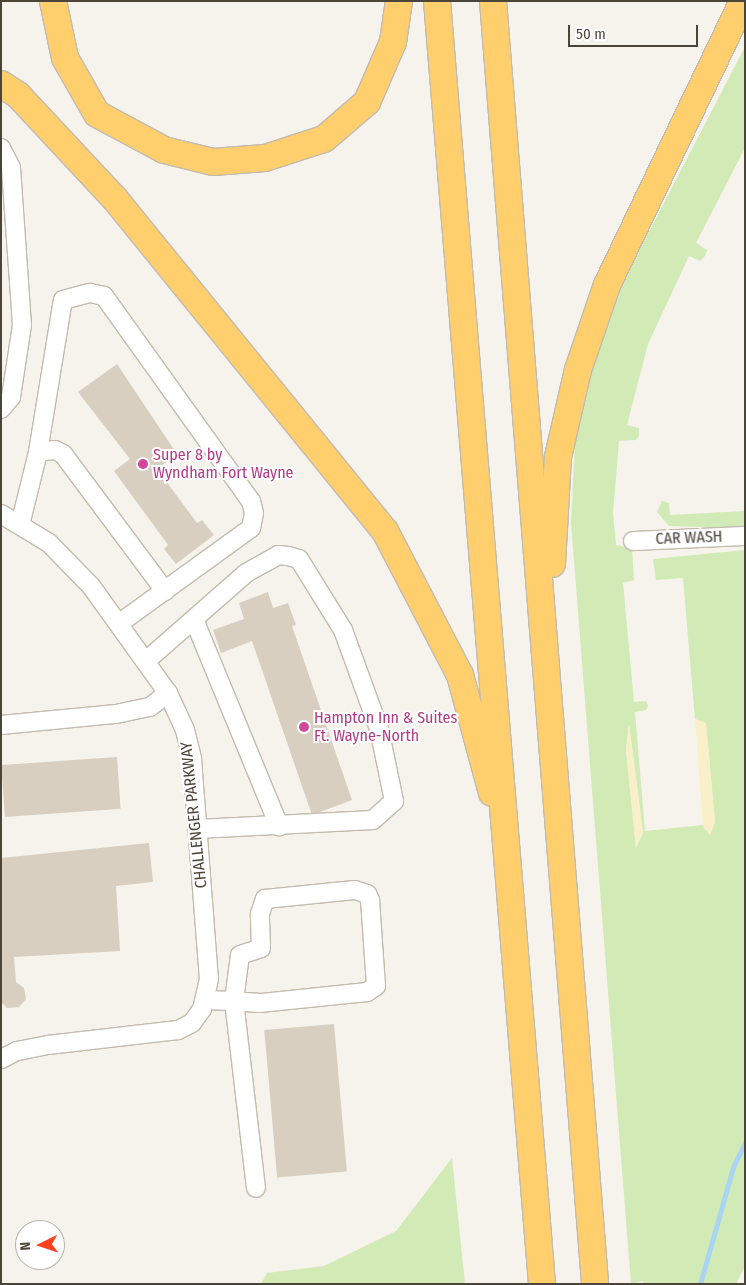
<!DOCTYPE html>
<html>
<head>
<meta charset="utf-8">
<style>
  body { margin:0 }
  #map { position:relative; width:746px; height:1285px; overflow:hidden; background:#f6f3ec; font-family:"Fira Sans Condensed",sans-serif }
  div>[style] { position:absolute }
  .green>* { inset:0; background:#d2eab5 }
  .sand>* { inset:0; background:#f9efc9 }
  .stream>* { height:5px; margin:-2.5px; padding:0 2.5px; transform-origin:2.5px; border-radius:2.5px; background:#a9d4f2 }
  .building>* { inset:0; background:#d8cfc1; transform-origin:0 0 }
  .roads { filter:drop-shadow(1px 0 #c2bbae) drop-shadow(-1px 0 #c2bbae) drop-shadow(0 1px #c2bbae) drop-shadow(0 -1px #c2bbae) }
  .minor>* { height:18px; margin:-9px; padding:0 9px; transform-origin:9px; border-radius:9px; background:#fff }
  .highway>* { height:26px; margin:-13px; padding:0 13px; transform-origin:13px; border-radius:13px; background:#ffcf6e }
  .dots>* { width:14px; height:14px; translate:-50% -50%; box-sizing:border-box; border:2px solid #fff; border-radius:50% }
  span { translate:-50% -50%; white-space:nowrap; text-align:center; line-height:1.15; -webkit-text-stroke:4px #fff; paint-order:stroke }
  .hotel-label { font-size:16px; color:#b23c85 }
  .left { translate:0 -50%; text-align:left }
  .street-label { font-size:16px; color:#4b4439 }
  .frame { position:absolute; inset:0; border:2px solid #4b4439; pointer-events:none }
  .north { position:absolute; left:15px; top:1220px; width:50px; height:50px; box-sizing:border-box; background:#fff; border:1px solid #b7b4b0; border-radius:50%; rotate:266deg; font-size:14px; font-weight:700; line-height:20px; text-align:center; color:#4b4439 }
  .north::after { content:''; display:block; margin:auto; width:18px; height:22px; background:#fc3f1d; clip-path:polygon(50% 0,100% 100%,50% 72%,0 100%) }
  .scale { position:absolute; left:568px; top:25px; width:130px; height:22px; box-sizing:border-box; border:2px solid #4b4439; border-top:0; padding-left:6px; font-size:15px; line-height:18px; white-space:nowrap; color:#4b4439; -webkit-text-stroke:4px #fff; paint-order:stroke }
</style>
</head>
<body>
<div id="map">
  <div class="green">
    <div style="clip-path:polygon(evenodd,745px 47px,745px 148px,696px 243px,707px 250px,705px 256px,700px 261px,689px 256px,648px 344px,627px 425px,639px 428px,639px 436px,636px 440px,619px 441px,613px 513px,616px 545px,632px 548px,634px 580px,623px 583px,634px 702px,646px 701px,648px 706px,646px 710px,635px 712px,645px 831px,703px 825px,705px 830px,715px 822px,706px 724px,695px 719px,683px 578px,656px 580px,653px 559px,745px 550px,745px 1266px,736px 1284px,643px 1284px,643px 1281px,631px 1284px,571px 523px,575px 439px,582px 398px,616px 295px,745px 47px,629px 724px,643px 833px,636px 848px,626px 750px,629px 724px)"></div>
    <div style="clip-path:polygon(662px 501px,669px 503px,670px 515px,745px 511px,745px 528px,669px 526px,657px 512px)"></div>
    <div style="clip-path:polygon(452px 1158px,465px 1284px,261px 1284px,267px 1273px,324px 1266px,396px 1231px)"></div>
  </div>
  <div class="sand">
    <div style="clip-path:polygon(695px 719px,706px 723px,715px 822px,710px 836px,703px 825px)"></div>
    <div style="clip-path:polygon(629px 724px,643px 833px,636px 848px,626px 750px)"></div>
  </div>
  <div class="stream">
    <div style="left:700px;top:1284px;width:122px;rotate:-74.2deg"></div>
    <div style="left:733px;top:1167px;width:28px;rotate:-64deg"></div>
  </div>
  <div class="building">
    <div style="clip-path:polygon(117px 364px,177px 454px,157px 469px,197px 523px,202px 520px,214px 535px,176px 564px,164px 549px,168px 545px,114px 471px,130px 459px,78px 392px)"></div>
    <div style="clip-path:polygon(268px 592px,273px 608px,288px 603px,296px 625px,292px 626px,352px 800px,312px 815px,252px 641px,221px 653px,213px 630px,244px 619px,239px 603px)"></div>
    <div style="left:117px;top:757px;width:52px;height:116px;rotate:86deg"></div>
    <div style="clip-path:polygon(149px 843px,153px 882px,116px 886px,120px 951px,14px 957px,16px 982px,24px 988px,26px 999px,19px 1007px,7px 1008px,1px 1002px,1px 858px)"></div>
    <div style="left:334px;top:1024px;width:148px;height:70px;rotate:85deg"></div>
  </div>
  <div class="roads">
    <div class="minor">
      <div style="left:1px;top:148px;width:22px;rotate:63deg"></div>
      <div style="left:11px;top:168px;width:157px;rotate:86deg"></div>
      <div style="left:22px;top:325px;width:73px;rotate:98.7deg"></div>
      <div style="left:11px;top:397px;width:16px;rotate:130deg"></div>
      <div style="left:38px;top:452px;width:17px;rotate:-7deg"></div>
      <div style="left:55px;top:450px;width:9px;rotate:27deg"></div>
      <div style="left:63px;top:454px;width:171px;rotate:53.3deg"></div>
      <div style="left:1px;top:514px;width:56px;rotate:31.1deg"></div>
      <div style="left:49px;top:543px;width:60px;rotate:45.7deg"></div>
      <div style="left:91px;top:586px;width:132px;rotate:54.3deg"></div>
      <div style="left:168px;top:693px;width:41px;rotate:65.3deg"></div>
      <div style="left:185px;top:730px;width:30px;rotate:76deg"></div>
      <div style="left:192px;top:759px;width:221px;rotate:85.6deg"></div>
      <div style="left:209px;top:979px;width:31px;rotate:103deg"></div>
      <div style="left:202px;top:1009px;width:17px;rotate:126deg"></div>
      <div style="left:192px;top:1023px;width:16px;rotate:153deg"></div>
      <div style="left:178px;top:1030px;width:131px;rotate:173.4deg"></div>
      <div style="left:48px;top:1045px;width:32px;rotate:169deg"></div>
      <div style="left:17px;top:1051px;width:18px;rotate:153deg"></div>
      <div style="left:20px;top:525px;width:75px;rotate:-76.1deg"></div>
      <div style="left:38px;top:452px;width:154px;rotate:-80.7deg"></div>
      <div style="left:63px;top:300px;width:28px;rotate:-15deg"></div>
      <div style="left:90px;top:293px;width:14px;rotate:12deg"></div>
      <div style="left:104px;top:296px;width:252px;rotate:54.4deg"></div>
      <div style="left:251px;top:501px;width:12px;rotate:76deg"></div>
      <div style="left:254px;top:513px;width:15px;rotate:101deg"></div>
      <div style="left:251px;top:528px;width:162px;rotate:144.1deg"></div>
      <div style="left:633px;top:541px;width:112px;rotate:-2.6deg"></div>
      <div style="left:195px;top:622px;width:221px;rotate:67.6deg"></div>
      <div style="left:146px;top:661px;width:133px;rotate:-41.3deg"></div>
      <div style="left:246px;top:573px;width:37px;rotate:-29deg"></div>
      <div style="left:278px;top:555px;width:10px;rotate:6deg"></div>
      <div style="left:288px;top:556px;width:11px;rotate:15deg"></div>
      <div style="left:299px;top:559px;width:84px;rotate:58.2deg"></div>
      <div style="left:343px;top:630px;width:105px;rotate:70deg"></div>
      <div style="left:379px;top:729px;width:74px;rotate:78.2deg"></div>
      <div style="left:394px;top:801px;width:28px;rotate:138deg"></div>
      <div style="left:373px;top:820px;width:176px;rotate:177.1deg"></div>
      <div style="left:1px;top:725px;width:116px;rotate:-5.5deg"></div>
      <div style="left:116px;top:714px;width:35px;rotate:-12deg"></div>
      <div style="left:150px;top:707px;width:23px;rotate:-38deg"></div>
      <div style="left:355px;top:890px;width:13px;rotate:18deg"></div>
      <div style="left:367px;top:894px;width:7px;rotate:63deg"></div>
      <div style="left:370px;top:900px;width:86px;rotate:86deg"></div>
      <div style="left:376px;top:986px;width:11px;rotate:146deg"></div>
      <div style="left:367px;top:992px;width:108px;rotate:174.1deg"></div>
      <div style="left:260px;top:1003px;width:26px;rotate:-176deg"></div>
      <div style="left:234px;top:1001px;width:46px;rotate:-82.6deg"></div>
      <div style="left:240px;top:955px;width:22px;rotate:-18deg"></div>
      <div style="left:261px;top:948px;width:34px;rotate:-92deg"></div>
      <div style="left:260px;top:914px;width:16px;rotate:-72deg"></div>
      <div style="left:265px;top:899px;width:90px;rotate:-5.7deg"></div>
      <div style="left:205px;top:1000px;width:29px;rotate:2deg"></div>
      <div style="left:234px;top:1001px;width:188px;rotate:83.3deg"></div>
    </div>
    <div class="highway">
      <div style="left:53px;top:1px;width:58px;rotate:78.1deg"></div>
      <div style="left:65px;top:58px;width:64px;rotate:60.3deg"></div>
      <div style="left:97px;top:114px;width:76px;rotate:28.2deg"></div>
      <div style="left:164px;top:150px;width:50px;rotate:13.8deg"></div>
      <div style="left:213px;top:162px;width:52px;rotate:-4.4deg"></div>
      <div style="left:265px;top:158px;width:62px;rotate:-17.9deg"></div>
      <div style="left:324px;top:139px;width:57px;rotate:-40.7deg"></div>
      <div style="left:367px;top:102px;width:65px;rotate:-66.6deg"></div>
      <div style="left:393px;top:42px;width:41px;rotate:-81.7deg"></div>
      <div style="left:437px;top:1px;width:1287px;rotate:85.32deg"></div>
      <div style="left:493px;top:1px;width:1287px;rotate:85.45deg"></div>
      <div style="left:1px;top:84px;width:20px;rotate:33deg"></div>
      <div style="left:18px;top:95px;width:142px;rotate:47deg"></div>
      <div style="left:115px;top:199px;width:428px;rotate:50.9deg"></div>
      <div style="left:385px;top:531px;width:162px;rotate:62.5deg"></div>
      <div style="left:460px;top:675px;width:122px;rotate:74.8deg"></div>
      <div style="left:552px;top:564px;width:107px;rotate:-86.8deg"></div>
      <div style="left:558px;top:457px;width:89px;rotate:-77.1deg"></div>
      <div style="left:578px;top:370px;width:90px;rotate:-71.2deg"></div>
      <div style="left:607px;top:285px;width:315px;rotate:-64.4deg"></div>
    </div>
  </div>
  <div class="dots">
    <div style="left:143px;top:464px;background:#d1479c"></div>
    <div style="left:304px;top:727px;background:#d1479c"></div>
  </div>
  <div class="hotel-label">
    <span class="left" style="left:153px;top:464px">Super 8 by<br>Wyndham Fort Wayne</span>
    <span class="left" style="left:314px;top:727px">Hampton Inn &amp; Suites<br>Ft. Wayne-North</span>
  </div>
  <div class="street-label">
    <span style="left:689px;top:538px;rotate:-2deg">CAR WASH</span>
    <span style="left:194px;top:815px;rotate:-96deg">CHALLENGER PARKWAY</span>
  </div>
  <div class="frame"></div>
  <div class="north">N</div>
  <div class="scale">50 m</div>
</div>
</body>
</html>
